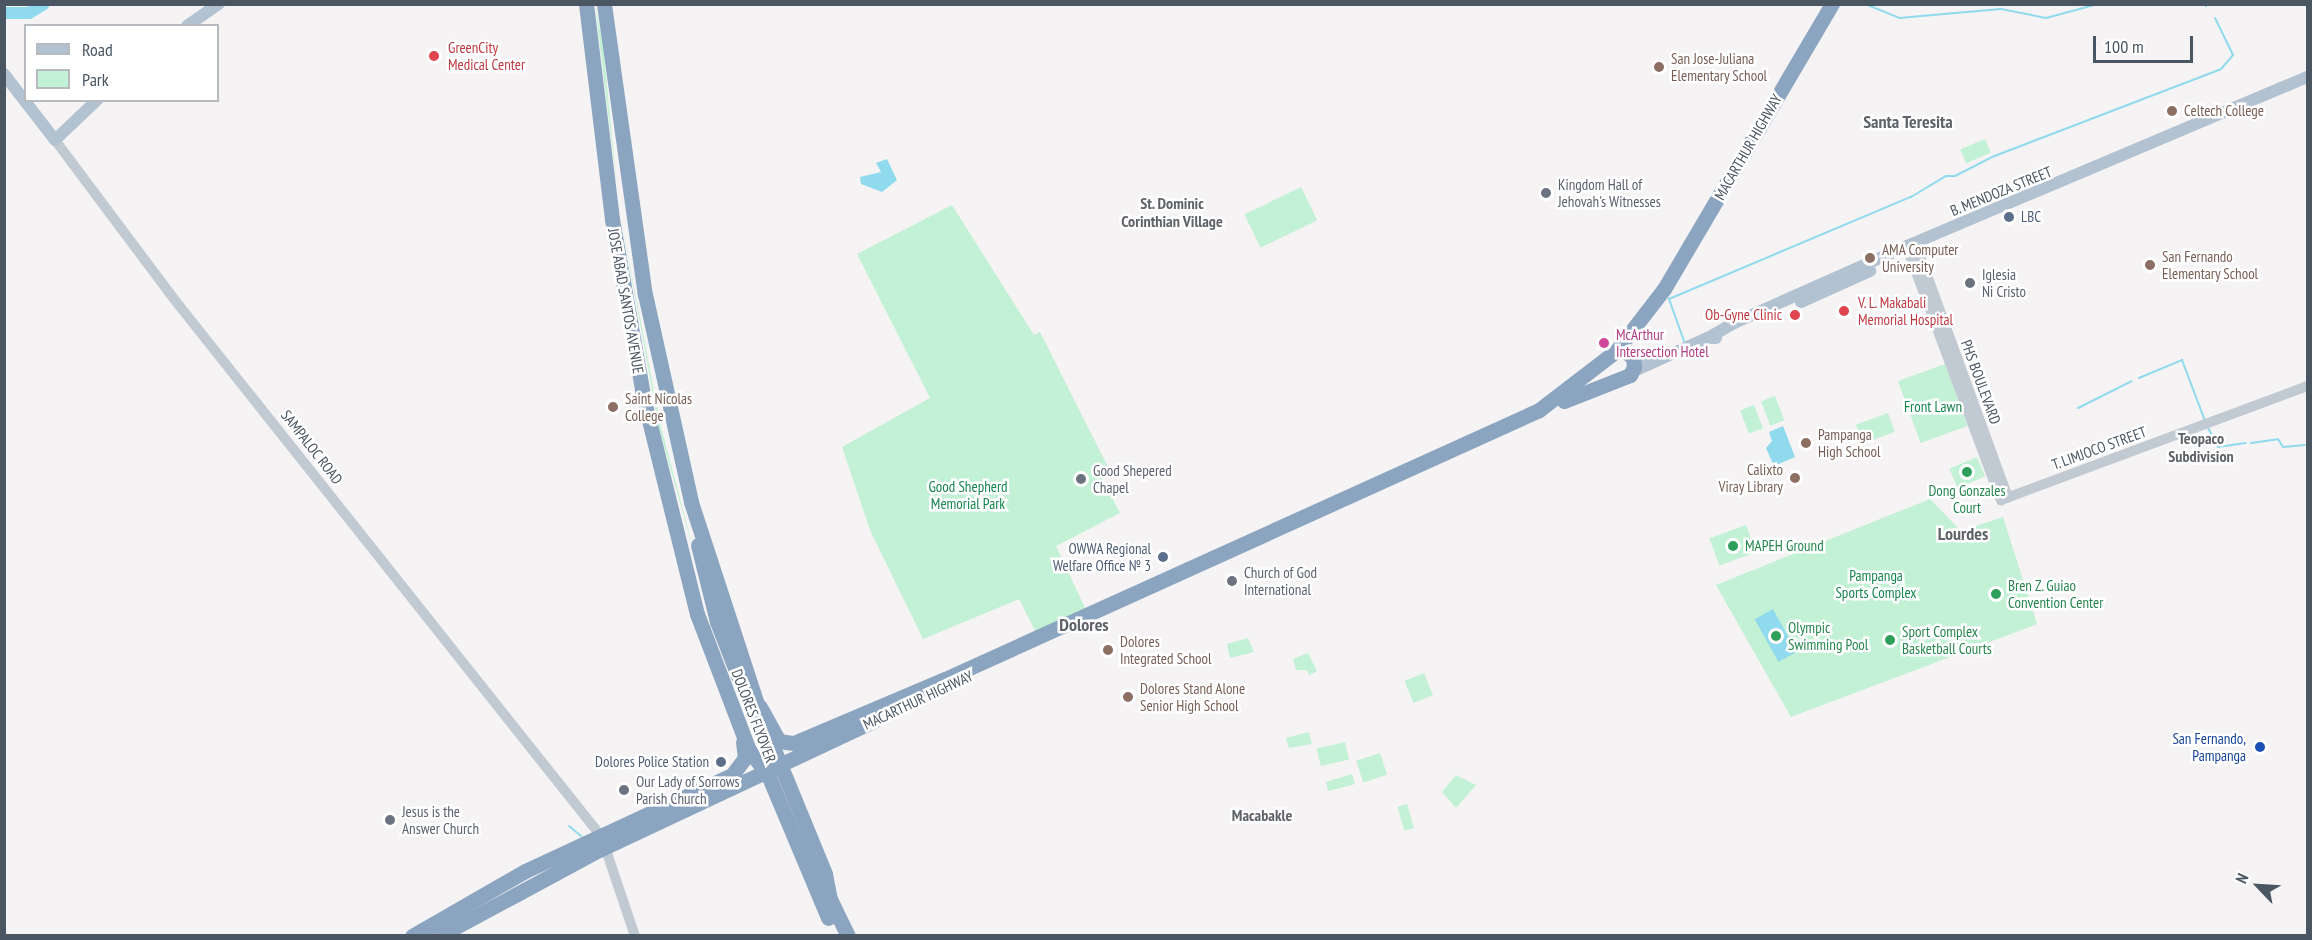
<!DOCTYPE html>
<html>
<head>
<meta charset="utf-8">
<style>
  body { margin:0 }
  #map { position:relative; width:2312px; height:940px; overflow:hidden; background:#f5f3f3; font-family:"PT Sans Narrow",sans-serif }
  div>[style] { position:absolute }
  .green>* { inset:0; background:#c3f1d5; transform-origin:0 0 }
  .water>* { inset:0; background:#90daee; transform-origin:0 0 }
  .stream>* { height:2px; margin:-1px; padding:0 1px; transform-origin:1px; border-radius:1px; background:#90daee }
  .river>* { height:12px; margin:-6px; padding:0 6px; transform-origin:6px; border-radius:6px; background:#90daee }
  .minor>* { height:10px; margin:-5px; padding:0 5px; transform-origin:5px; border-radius:5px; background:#c1cad2 }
  .major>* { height:12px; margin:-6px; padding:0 6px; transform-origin:6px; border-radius:6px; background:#b3c2d1 }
  .highway>* { height:15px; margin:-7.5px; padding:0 7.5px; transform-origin:7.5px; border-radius:7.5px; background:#8ba5c1 }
  .dots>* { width:16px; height:16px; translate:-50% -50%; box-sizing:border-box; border:3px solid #fff; border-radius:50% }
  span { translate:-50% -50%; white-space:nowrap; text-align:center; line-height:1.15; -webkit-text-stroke:5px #fff; paint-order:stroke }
  .health-label { font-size:15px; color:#be3a42 }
  .left { translate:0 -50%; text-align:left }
  .right { translate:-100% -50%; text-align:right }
  .education-label { font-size:15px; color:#785e54 }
  .street-label { font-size:15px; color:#4a5661 }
  .worship-label { font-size:15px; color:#5b616d }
  .service-label { font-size:15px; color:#4e5e75 }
  .hotel-label { font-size:15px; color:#b23c85 }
  .park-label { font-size:15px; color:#17864f }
  .leisure-label { font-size:15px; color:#27864d }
  .transit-label { font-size:15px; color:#164399 }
  .neighbourhood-label { font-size:16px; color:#5f6368; font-weight:700 }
  .quarter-label { font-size:18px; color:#5f6368; font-weight:700 }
  .frame { position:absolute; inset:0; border:6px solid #4a5661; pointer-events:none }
  .legend { position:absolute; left:24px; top:24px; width:195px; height:78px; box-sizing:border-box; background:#fff; border:2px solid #b7bbc0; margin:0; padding:8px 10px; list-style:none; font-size:18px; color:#4a5661 }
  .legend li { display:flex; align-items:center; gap:12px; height:30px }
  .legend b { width:30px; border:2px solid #b7bbc0 }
  .north { position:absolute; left:2228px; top:856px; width:60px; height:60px; -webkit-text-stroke:4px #fff; paint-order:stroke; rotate:295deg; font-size:16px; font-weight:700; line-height:24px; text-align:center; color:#4a5661 }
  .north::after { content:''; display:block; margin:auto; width:21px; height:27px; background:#4a5661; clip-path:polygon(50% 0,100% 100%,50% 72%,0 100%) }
  .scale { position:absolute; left:2093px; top:36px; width:100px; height:27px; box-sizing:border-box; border:3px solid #4a5661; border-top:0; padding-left:8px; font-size:18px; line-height:21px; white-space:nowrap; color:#4a5661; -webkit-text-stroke:4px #fff; paint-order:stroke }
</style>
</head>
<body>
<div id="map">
  <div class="green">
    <div style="clip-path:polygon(595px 5px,603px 44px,618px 197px,615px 170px)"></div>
    <div style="left:1985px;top:139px;width:15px;height:27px;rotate:67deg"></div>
    <div style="left:1301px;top:187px;width:37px;height:63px;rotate:64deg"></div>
    <div style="clip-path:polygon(952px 205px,1034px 335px,1040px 332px,1109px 469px,1100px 474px,1120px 513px,1056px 546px,1086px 610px,1036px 633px,1019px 599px,923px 639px,870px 530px,842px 447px,930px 398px,857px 254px)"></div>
    <div style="clip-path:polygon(622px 224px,661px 427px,701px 577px,659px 428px)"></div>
    <div style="left:1945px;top:364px;width:66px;height:50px;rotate:70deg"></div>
    <div style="left:1775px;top:396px;width:26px;height:15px;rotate:69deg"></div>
    <div style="left:1754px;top:405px;width:25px;height:15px;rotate:69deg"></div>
    <div style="left:1888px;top:413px;width:20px;height:34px;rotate:70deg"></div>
    <div style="left:1977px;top:457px;width:21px;height:30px;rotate:67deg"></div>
    <div style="clip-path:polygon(1930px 499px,1961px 531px,2003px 517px,2037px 624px,1791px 717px,1716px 585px)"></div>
    <div style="left:1746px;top:525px;width:29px;height:39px;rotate:70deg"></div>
    <div style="clip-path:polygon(1248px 638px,1254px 652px,1230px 658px,1227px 644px)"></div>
    <div style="clip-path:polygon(1308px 653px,1317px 671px,1309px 675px,1307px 670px,1296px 670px,1293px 659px)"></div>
    <div style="left:1424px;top:673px;width:24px;height:21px;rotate:68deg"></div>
    <div style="clip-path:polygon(1309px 732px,1312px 744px,1289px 748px,1286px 738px)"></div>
    <div style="left:1345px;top:742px;width:18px;height:29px;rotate:77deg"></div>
    <div style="left:1380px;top:753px;width:23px;height:25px;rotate:72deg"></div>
    <div style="clip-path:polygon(1352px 774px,1355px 784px,1328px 791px,1326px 782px)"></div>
    <div style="clip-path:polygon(1456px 775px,1476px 785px,1456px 808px,1442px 792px)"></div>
    <div style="left:1407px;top:804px;width:25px;height:10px;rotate:74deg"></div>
  </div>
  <div class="water">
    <div style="clip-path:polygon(887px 159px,897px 180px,882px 192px,861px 184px,860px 177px,881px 172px,876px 163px)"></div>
    <div style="clip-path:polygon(1783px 426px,1795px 457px,1774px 466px,1766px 448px,1772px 441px,1769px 432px)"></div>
    <div style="left:1773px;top:609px;width:49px;height:21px;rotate:61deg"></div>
  </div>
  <div class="stream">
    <div style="left:1865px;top:4px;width:37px;rotate:22deg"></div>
    <div style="left:1899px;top:18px;width:102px;rotate:-5deg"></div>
    <div style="left:2001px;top:9px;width:46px;rotate:11.3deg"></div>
    <div style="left:2046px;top:18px;width:54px;rotate:-15.1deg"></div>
    <div style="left:2204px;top:4px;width:3px;rotate:45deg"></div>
    <div style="left:1684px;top:341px;width:45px;rotate:-109.7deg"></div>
    <div style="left:1669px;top:299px;width:263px;rotate:-22.9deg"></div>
    <div style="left:1911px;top:197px;width:41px;rotate:-31deg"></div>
    <div style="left:1946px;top:176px;width:9px"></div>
    <div style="left:1955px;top:176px;width:42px;rotate:-27.2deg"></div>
    <div style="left:1992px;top:157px;width:245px;rotate:-21deg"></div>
    <div style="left:2221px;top:69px;width:18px;rotate:-49deg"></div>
    <div style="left:2233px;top:55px;width:41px;rotate:-115.9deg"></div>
    <div style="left:2139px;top:378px;width:47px;rotate:-22.7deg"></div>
    <div style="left:2182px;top:360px;width:65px;rotate:69.3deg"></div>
    <div style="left:2078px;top:408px;width:60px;rotate:-26.6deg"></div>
    <div style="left:2207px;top:426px;width:24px;rotate:62deg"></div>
    <div style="left:2218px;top:447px;width:28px;rotate:-8deg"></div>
    <div style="left:2251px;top:443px;width:27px;rotate:-8deg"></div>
    <div style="left:2278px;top:439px;width:9px;rotate:58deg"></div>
    <div style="left:2283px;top:447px;width:22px;rotate:-5deg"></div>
    <div style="left:569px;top:826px;width:16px;rotate:40deg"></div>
  </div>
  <div class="river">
    <div style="left:4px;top:13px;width:25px"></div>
    <div style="left:29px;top:13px;width:17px;rotate:-31deg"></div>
  </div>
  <div class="minor">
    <div style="left:55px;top:140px;width:199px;rotate:53.2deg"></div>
    <div style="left:174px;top:299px;width:685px;rotate:51.52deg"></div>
    <div style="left:1915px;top:242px;width:272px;rotate:70deg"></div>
    <div style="left:1909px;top:253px;width:264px;rotate:69.6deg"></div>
    <div style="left:2001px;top:500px;width:327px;rotate:-20.4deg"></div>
    <div style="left:605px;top:847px;width:94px;rotate:71.4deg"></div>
  </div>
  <div class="major">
    <div style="left:187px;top:26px;width:39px;rotate:-35deg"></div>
    <div style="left:4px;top:74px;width:83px;rotate:52.3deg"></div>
    <div style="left:55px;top:140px;width:58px;rotate:-43.6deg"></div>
    <div style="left:1801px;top:302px;width:76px;rotate:-24.2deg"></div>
    <div style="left:1708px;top:338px;width:30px;rotate:-30deg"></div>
    <div style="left:1734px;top:323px;width:189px;rotate:-24deg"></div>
    <div style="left:1907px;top:246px;width:435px;rotate:-22.9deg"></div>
    <div style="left:1633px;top:357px;width:38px;rotate:-7deg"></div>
    <div style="left:1632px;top:372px;width:82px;rotate:-24.4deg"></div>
    <div style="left:1707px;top:338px;width:9px"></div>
  </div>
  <div class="highway">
    <div style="left:586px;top:4px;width:217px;rotate:83.1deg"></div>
    <div style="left:612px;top:219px;width:184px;rotate:80deg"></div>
    <div style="left:644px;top:400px;width:220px;rotate:76.1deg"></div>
    <div style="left:697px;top:614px;width:146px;rotate:69.1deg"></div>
    <div style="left:749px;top:750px;width:20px;rotate:53deg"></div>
    <div style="left:761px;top:766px;width:9px;rotate:21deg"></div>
    <div style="left:604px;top:4px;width:293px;rotate:82deg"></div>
    <div style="left:645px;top:294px;width:213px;rotate:77.5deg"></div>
    <div style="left:691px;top:502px;width:235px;rotate:71.9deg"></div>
    <div style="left:764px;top:725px;width:161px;rotate:67.7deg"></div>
    <div style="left:825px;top:874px;width:25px;rotate:79deg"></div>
    <div style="left:830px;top:899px;width:41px;rotate:64.1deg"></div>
    <div style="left:1564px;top:401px;width:71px;rotate:-21.5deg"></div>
    <div style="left:1630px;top:375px;width:9px;rotate:-63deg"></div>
    <div style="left:1634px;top:367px;width:10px;rotate:-96deg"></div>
    <div style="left:1633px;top:357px;width:11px;rotate:-146deg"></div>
    <div style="left:1624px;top:351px;width:8px;rotate:180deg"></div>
    <div style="left:698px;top:545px;width:79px;rotate:76.1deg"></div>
    <div style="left:717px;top:622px;width:79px;rotate:68.6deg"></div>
    <div style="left:760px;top:707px;width:39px;rotate:61deg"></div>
    <div style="left:779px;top:741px;width:15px;rotate:8deg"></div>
    <div style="left:794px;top:743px;width:164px;rotate:-23deg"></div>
    <div style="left:945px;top:679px;width:652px;rotate:-24.36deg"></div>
    <div style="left:1539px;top:410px;width:97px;rotate:-37.5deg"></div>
    <div style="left:1616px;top:351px;width:78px;rotate:-52.3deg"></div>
    <div style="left:1664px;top:289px;width:331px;rotate:-59.5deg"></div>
    <div style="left:763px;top:763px;width:168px;rotate:67.2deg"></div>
    <div style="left:412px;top:936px;width:130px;rotate:-29.9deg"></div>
    <div style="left:525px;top:871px;width:228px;rotate:-24.9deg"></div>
    <div style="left:732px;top:775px;width:21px;rotate:-53deg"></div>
    <div style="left:745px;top:758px;width:16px;rotate:-97deg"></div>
    <div style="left:439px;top:936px;width:182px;rotate:-28.3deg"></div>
    <div style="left:599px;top:850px;width:305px;rotate:-25.2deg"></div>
  </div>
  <div class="dots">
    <div style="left:434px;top:56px;background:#e0444e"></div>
    <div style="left:1659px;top:67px;background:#8d6e63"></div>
    <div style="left:2172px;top:111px;background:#8d6e63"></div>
    <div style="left:1546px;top:193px;background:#6b7280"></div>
    <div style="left:2009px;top:217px;background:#5c6f8a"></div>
    <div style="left:1870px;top:258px;background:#8d6e63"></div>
    <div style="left:2150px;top:265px;background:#8d6e63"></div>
    <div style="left:1970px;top:283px;background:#6b7280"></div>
    <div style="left:1844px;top:311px;background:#e0444e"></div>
    <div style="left:1795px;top:315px;background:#e0444e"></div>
    <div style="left:1604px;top:343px;background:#d1479c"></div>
    <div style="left:613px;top:407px;background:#8d6e63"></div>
    <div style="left:1806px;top:443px;background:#8d6e63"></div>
    <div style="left:1967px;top:472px;background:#2e9e5b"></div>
    <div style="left:1795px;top:478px;background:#8d6e63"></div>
    <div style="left:1081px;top:479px;background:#6b7280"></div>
    <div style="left:1733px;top:546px;background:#2e9e5b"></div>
    <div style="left:1163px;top:557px;background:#5c6f8a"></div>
    <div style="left:1232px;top:581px;background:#6b7280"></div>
    <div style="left:1996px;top:594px;background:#2e9e5b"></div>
    <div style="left:1776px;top:636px;background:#2e9e5b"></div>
    <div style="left:1890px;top:640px;background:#2e9e5b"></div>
    <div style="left:1108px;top:650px;background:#8d6e63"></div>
    <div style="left:1128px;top:697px;background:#8d6e63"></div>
    <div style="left:2260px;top:747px;background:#1a4fb4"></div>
    <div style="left:721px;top:762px;background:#5c6f8a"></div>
    <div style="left:624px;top:790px;background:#6b7280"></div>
    <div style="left:390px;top:820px;background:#6b7280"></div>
  </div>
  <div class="health-label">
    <span class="left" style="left:448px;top:56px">GreenCity<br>Medical Center</span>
    <span class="left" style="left:1858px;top:311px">V. L. Makabali<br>Memorial Hospital</span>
    <span class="right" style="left:1782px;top:315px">Ob-Gyne Clinic</span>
  </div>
  <div class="education-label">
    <span class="left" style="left:1671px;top:67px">San Jose-Juliana<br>Elementary School</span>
    <span class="left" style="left:2184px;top:111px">Celtech College</span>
    <span class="left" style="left:1882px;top:258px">AMA Computer<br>University</span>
    <span class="left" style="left:2162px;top:265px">San Fernando<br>Elementary School</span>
    <span class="left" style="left:625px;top:407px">Saint Nicolas<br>College</span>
    <span class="left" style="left:1818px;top:443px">Pampanga<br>High School</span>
    <span class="right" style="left:1783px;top:478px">Calixto<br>Viray Library</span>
    <span class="left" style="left:1120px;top:650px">Dolores<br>Integrated School</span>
    <span class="left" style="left:1140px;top:697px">Dolores Stand Alone<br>Senior High School</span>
  </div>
  <div class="street-label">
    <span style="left:1748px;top:147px;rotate:-60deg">MACARTHUR HIGHWAY</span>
    <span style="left:2001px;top:191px;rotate:-22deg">B. MENDOZA STREET</span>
    <span style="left:626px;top:301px;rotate:80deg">JOSE ABAD SANTOS AVENUE</span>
    <span style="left:1981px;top:382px;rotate:70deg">PHS BOULEVARD</span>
    <span style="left:312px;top:447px;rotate:52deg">SAMPALOC ROAD</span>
    <span style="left:2099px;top:448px;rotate:-20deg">T. LIMJOCO STREET</span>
    <span style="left:918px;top:700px;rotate:-25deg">MACARTHUR HIGHWAY</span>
    <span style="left:754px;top:716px;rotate:69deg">DOLORES FLYOVER</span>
  </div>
  <div class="worship-label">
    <span class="left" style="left:1558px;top:193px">Kingdom Hall of<br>Jehovah's Witnesses</span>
    <span class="left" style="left:1982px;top:283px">Iglesia<br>Ni Cristo</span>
    <span class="left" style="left:1093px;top:479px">Good Shepered<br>Chapel</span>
    <span class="left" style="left:1244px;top:581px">Church of God<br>International</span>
    <span class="left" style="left:636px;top:790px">Our Lady of Sorrows<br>Parish Church</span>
    <span class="left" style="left:402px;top:820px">Jesus is the<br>Answer Church</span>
  </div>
  <div class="service-label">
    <span class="left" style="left:2021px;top:217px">LBC</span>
    <span class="right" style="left:1151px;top:557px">OWWA Regional<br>Welfare Office № 3</span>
    <span class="right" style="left:709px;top:762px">Dolores Police Station</span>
  </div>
  <div class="hotel-label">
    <span class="left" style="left:1616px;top:343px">McArthur<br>Intersection Hotel</span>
  </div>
  <div class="park-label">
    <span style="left:1933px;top:407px">Front Lawn</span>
    <span style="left:968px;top:495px">Good Shepherd<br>Memorial Park</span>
    <span style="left:1876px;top:584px">Pampanga<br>Sports Complex</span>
  </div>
  <div class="leisure-label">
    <span style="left:1967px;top:499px">Dong Gonzales<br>Court</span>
    <span class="left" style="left:1745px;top:546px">MAPEH Ground</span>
    <span class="left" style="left:2008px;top:594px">Bren Z. Guiao<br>Convention Center</span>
    <span class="left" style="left:1788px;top:636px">Olympic<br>Swimming Pool</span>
    <span class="left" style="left:1902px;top:640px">Sport Complex<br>Basketball Courts</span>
  </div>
  <div class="transit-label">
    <span class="right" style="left:2246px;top:747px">San Fernando,<br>Pampanga</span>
  </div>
  <div class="neighbourhood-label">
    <span style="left:1172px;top:212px">St. Dominic<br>Corinthian Village</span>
    <span style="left:2201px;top:447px">Teopaco<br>Subdivision</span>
    <span style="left:1262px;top:815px">Macabakle</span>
  </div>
  <div class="quarter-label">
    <span style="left:1908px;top:122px">Santa Teresita</span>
    <span style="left:1963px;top:534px">Lourdes</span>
    <span style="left:1084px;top:625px">Dolores</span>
  </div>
  <div class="frame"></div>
  <ul class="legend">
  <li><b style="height:8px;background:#b3c2d1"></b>Road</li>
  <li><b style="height:16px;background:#c3f1d5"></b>Park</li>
  </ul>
  <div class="north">N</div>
  <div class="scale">100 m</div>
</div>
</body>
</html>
